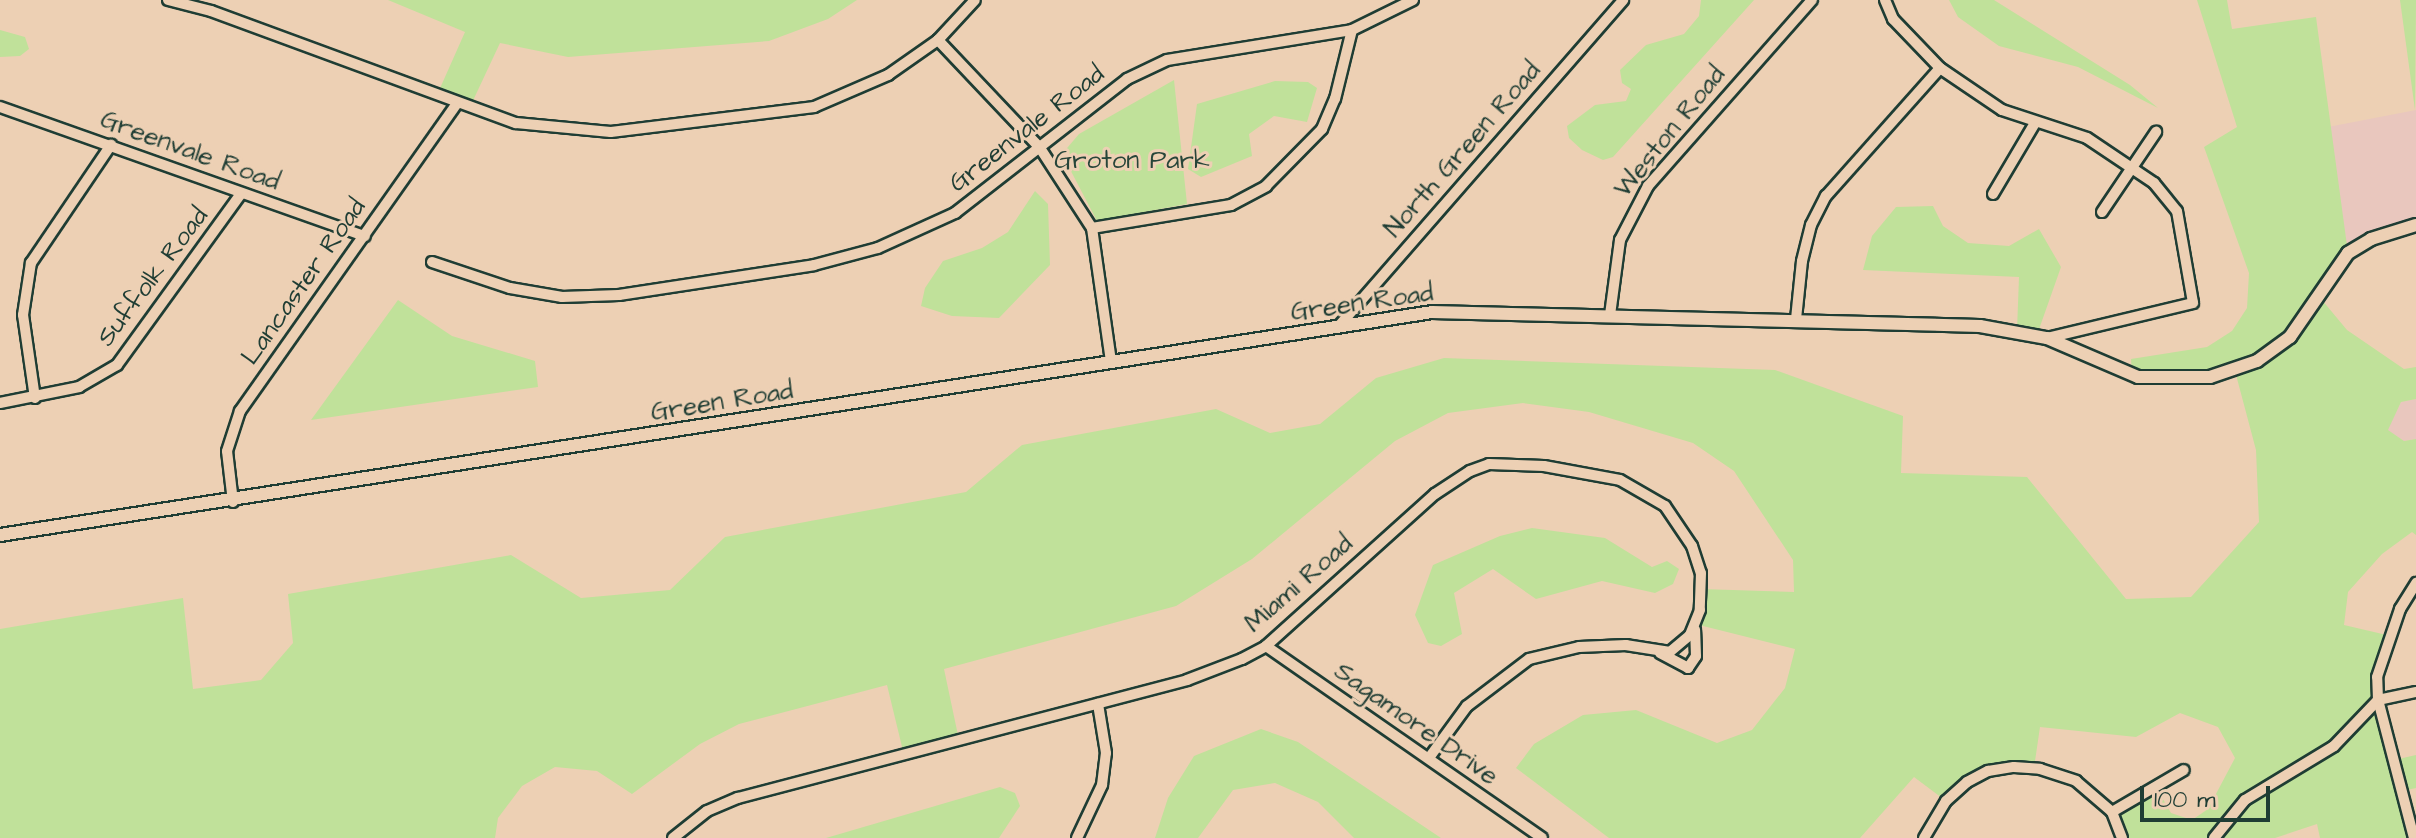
<!DOCTYPE html>
<html>
<head>
<meta charset="utf-8">
<style>
  body { margin:0 }
  #map { position:relative; width:2416px; height:838px; overflow:hidden; background:#edd0b4; font-family:"Architects Daughter",sans-serif }
  div>[style] { position:absolute }
  .built>* { inset:0; background:#e9c7be }
  .green>* { inset:0; background:#c0e19a }
  .roads { filter:drop-shadow(2px 0 #1f3d34) drop-shadow(-2px 0 #1f3d34) drop-shadow(0 2px #1f3d34) drop-shadow(0 -2px #1f3d34) }
  .minor>* { height:10px; margin:-5px; padding:0 5px; transform-origin:5px; border-radius:5px; background:#edd0b4 }
  .major>* { height:12px; margin:-6px; padding:0 6px; transform-origin:6px; border-radius:6px; background:#edd0b4 }
  span { translate:-50% -50%; white-space:nowrap; text-align:center; line-height:1.15; -webkit-text-stroke:6px #edd0b4; paint-order:stroke }
  .street-label { font-size:26px; color:#1f3d34 }
  .park-label { font-size:26px; color:#274539 }
  .scale { position:absolute; left:2140px; top:786px; width:130px; height:36px; box-sizing:border-box; border:4px solid #1f3d34; border-top:0; padding-left:10px; font-size:24px; line-height:28px; white-space:nowrap; color:#1f3d34; -webkit-text-stroke:6px #edd0b4; paint-order:stroke }
</style>
</head>
<body>
<div id="map">
  <div class="built">
    <div style="clip-path:polygon(2416px 110px,2416px 225px,2348px 253px,2328px 127px)"></div>
    <div style="clip-path:polygon(2416px 399px,2416px 439px,2404px 441px,2387px 430px,2401px 402px)"></div>
  </div>
  <div class="green">
    <div style="clip-path:polygon(388px 0,857px 0,828px 19px,769px 41px,568px 57px,500px 43px,470px 107px,437px 95px,465px 32px)"></div>
    <div style="clip-path:polygon(1701px 0,1754px 0,1613px 157px,1603px 160px,1582px 150px,1569px 138px,1567px 126px,1595px 105px,1626px 101px,1631px 89px,1622px 83px,1620px 70px,1646px 45px,1684px 34px,1699px 16px)"></div>
    <div style="clip-path:polygon(1949px 0,1994px 0,2130px 85px,2158px 108px,2078px 67px,1999px 46px,1958px 17px)"></div>
    <div style="clip-path:polygon(2197px 0,2227px 0,2232px 29px,2316px 17px,2348px 253px,2317px 294px,2347px 330px,2404px 369px,2416px 367px,2416px 399px,2401px 402px,2388px 430px,2404px 441px,2416px 439px,2416px 535px,2412px 532px,2382px 554px,2348px 592px,2344px 625px,2391px 636px,2377px 677px,2394px 760px,2416px 755px,2416px 788px,2402px 791px,2414px 838px,2320px 838px,2317px 824px,2275px 838px,2122px 838px,2112px 812px,2156px 787px,2171px 813px,2192px 820px,2208px 809px,2235px 758px,2218px 727px,2180px 713px,2136px 737px,2040px 727px,2034px 768px,1988px 771px,1946px 801px,1914px 777px,1860px 838px,1609px 838px,1516px 768px,1534px 744px,1583px 715px,1636px 710px,1717px 743px,1752px 730px,1785px 688px,1795px 649px,1695px 624px,1701px 589px,1794px 592px,1793px 560px,1734px 471px,1693px 443px,1589px 412px,1523px 403px,1448px 413px,1395px 441px,1252px 559px,1176px 606px,944px 669px,959px 740px,904px 755px,887px 685px,739px 724px,700px 744px,632px 794px,597px 771px,555px 767px,522px 786px,498px 818px,495px 838px,0 838px,0 629px,183px 598px,193px 689px,261px 680px,293px 643px,288px 594px,511px 555px,581px 598px,670px 590px,725px 537px,966px 492px,1022px 445px,1216px 409px,1270px 433px,1320px 424px,1376px 378px,1444px 358px,1775px 370px,1903px 416px,1901px 473px,2027px 477px,2126px 599px,2191px 597px,2259px 522px,2256px 450px,2235px 371px,2132px 375px,2131px 359px,2207px 347px,2232px 331px,2247px 308px,2249px 273px,2204px 147px,2237px 127px)"></div>
    <div style="clip-path:polygon(2400px 0,2416px 0,2415px 110px)"></div>
    <div style="clip-path:polygon(0 30px,25px 37px,29px 49px,20px 56px,0 57px)"></div>
    <div style="clip-path:polygon(1174px 80px,1187px 204px,1097px 221px,1062px 154px,1079px 134px)"></div>
    <div style="clip-path:polygon(1275px 81px,1308px 82px,1317px 88px,1307px 122px,1274px 116px,1249px 134px,1252px 156px,1201px 177px,1188px 169px,1197px 104px)"></div>
    <div style="clip-path:polygon(1035px 191px,1048px 204px,1050px 265px,999px 318px,952px 316px,921px 306px,925px 288px,943px 261px,982px 248px,1008px 232px)"></div>
    <div style="clip-path:polygon(1933px 206px,1943px 226px,1968px 243px,2009px 246px,2039px 229px,2061px 267px,2037px 335px,2017px 330px,2019px 277px,1863px 270px,1872px 236px,1896px 207px)"></div>
    <div style="clip-path:polygon(398px 300px,452px 336px,535px 361px,538px 387px,311px 420px)"></div>
    <div style="clip-path:polygon(1532px 528px,1605px 538px,1652px 567px,1667px 561px,1679px 569px,1673px 584px,1655px 593px,1602px 581px,1536px 599px,1493px 569px,1454px 593px,1462px 634px,1441px 646px,1428px 643px,1415px 615px,1433px 565px,1500px 536px)"></div>
    <div style="clip-path:polygon(1261px 729px,1298px 742px,1441px 838px,1354px 838px,1318px 802px,1275px 783px,1233px 790px,1198px 838px,1155px 838px,1168px 798px,1194px 756px)"></div>
    <div style="clip-path:polygon(1000px 787px,1015px 793px,1020px 806px,999px 838px,826px 838px)"></div>
  </div>
  <div class="roads">
    <div class="minor">
      <div style="left:168px;top:0;width:44px;rotate:14.3deg"></div>
      <div style="left:211px;top:11px;width:325px;rotate:20.2deg"></div>
      <div style="left:516px;top:123px;width:95px;rotate:5.4deg"></div>
      <div style="left:611px;top:132px;width:205px;rotate:-7deg"></div>
      <div style="left:814px;top:107px;width:81px;rotate:-23.4deg"></div>
      <div style="left:888px;top:75px;width:61px;rotate:-35deg"></div>
      <div style="left:938px;top:40px;width:54px;rotate:-47.2deg"></div>
      <div style="left:1885px;top:0;width:21px;rotate:67deg"></div>
      <div style="left:1893px;top:19px;width:68px;rotate:46.2deg"></div>
      <div style="left:1940px;top:68px;width:75px;rotate:34.1deg"></div>
      <div style="left:2002px;top:110px;width:89px;rotate:18.2deg"></div>
      <div style="left:2087px;top:138px;width:81px;rotate:33.9deg"></div>
      <div style="left:2154px;top:183px;width:36px;rotate:51deg"></div>
      <div style="left:2177px;top:211px;width:93px;rotate:80.1deg"></div>
      <div style="left:2193px;top:303px;width:150px;rotate:166.5deg"></div>
      <div style="left:938px;top:40px;width:149px;rotate:46.6deg"></div>
      <div style="left:1040px;top:148px;width:95px;rotate:57deg"></div>
      <div style="left:1092px;top:228px;width:135px;rotate:81.9deg"></div>
      <div style="left:0;top:107px;width:387px;rotate:19.5deg"></div>
      <div style="left:1993px;top:194px;width:82px;rotate:-59.4deg"></div>
      <div style="left:2102px;top:212px;width:97px;rotate:-56deg"></div>
      <div style="left:1092px;top:228px;width:141px;rotate:-9.4deg"></div>
      <div style="left:1231px;top:205px;width:40px;rotate:-28deg"></div>
      <div style="left:1266px;top:186px;width:80px;rotate:-45.5deg"></div>
      <div style="left:1322px;top:129px;width:33px;rotate:-67deg"></div>
      <div style="left:1335px;top:99px;width:71px;rotate:-76.2deg"></div>
      <div style="left:432px;top:262px;width:82px;rotate:18.4deg"></div>
      <div style="left:510px;top:288px;width:53px;rotate:9.8deg"></div>
      <div style="left:562px;top:297px;width:57px;rotate:-2deg"></div>
      <div style="left:619px;top:295px;width:197px;rotate:-8.7deg"></div>
      <div style="left:814px;top:265px;width:66px;rotate:-14.9deg"></div>
      <div style="left:878px;top:248px;width:85px;rotate:-24.4deg"></div>
      <div style="left:955px;top:213px;width:218px;rotate:-37.9deg"></div>
      <div style="left:1127px;top:79px;width:44px;rotate:-25.4deg"></div>
      <div style="left:1167px;top:60px;width:187px;rotate:-9.2deg"></div>
      <div style="left:1352px;top:30px;width:68px;rotate:-26.2deg"></div>
      <div style="left:1610px;top:315px;width:76px;rotate:-82.4deg"></div>
      <div style="left:1620px;top:240px;width:61px;rotate:-62.6deg"></div>
      <div style="left:1648px;top:186px;width:248px;rotate:-48.6deg"></div>
      <div style="left:1796px;top:319px;width:58px;rotate:-84.1deg"></div>
      <div style="left:1802px;top:261px;width:37px;rotate:-76deg"></div>
      <div style="left:1811px;top:225px;width:33px;rotate:-63deg"></div>
      <div style="left:1826px;top:196px;width:171px;rotate:-48.3deg"></div>
      <div style="left:1338px;top:327px;width:434px;rotate:-48.9deg"></div>
      <div style="left:35px;top:398px;width:84px;rotate:-98.2deg"></div>
      <div style="left:23px;top:315px;width:53px;rotate:-81.3deg"></div>
      <div style="left:31px;top:263px;width:143px;rotate:-55.9deg"></div>
      <div style="left:0;top:403px;width:81px;rotate:-11.4deg"></div>
      <div style="left:79px;top:387px;width:44px;rotate:-30.1deg"></div>
      <div style="left:117px;top:365px;width:211px;rotate:-54.1deg"></div>
      <div style="left:233px;top:502px;width:51px;rotate:-96.7deg"></div>
      <div style="left:227px;top:451px;width:42px;rotate:-72deg"></div>
      <div style="left:240px;top:411px;width:377px;rotate:-54.8deg"></div>
      <div style="left:1266px;top:646px;width:336px;rotate:34.8deg"></div>
      <div style="left:1660px;top:653px;width:32px;rotate:28deg"></div>
      <div style="left:1688px;top:668px;width:14px;rotate:-56deg"></div>
      <div style="left:1696px;top:656px;width:26px;rotate:-92deg"></div>
      <div style="left:2112px;top:812px;width:83px;rotate:-30.3deg"></div>
      <div style="left:673px;top:838px;width:43px;rotate:-38.5deg"></div>
      <div style="left:707px;top:811px;width:34px;rotate:-23deg"></div>
      <div style="left:738px;top:798px;width:464px;rotate:-14.7deg"></div>
      <div style="left:1187px;top:680px;width:59px;rotate:-20.9deg"></div>
      <div style="left:1242px;top:659px;width:27px;rotate:-28deg"></div>
      <div style="left:1266px;top:646px;width:227px;rotate:-42deg"></div>
      <div style="left:1435px;top:494px;width:42px;rotate:-33.3deg"></div>
      <div style="left:1470px;top:471px;width:20px;rotate:-20deg"></div>
      <div style="left:1489px;top:464px;width:55px;rotate:2.1deg"></div>
      <div style="left:1544px;top:466px;width:77px;rotate:10.4deg"></div>
      <div style="left:1620px;top:480px;width:52px;rotate:30deg"></div>
      <div style="left:1665px;top:506px;width:48px;rotate:56deg"></div>
      <div style="left:1692px;top:546px;width:28px;rotate:72deg"></div>
      <div style="left:1701px;top:573px;width:37px;rotate:92deg"></div>
      <div style="left:1700px;top:610px;width:27px;rotate:112deg"></div>
      <div style="left:1690px;top:635px;width:26px;rotate:140deg"></div>
      <div style="left:1670px;top:652px;width:45px;rotate:-171deg"></div>
      <div style="left:1626px;top:645px;width:47px;rotate:177.6deg"></div>
      <div style="left:1579px;top:647px;width:51px;rotate:166.5deg"></div>
      <div style="left:1529px;top:659px;width:78px;rotate:142.8deg"></div>
      <div style="left:1467px;top:706px;width:64px;rotate:126.2deg"></div>
      <div style="left:1077px;top:838px;width:59px;rotate:-64.7deg"></div>
      <div style="left:1102px;top:785px;width:32px;rotate:-83deg"></div>
      <div style="left:1106px;top:753px;width:50px;rotate:-99.3deg"></div>
      <div style="left:1924px;top:838px;width:43px;rotate:-59.3deg"></div>
      <div style="left:1946px;top:801px;width:28px;rotate:-42deg"></div>
      <div style="left:1967px;top:782px;width:24px;rotate:-28deg"></div>
      <div style="left:1988px;top:771px;width:26px;rotate:-9deg"></div>
      <div style="left:2014px;top:767px;width:26px;rotate:4deg"></div>
      <div style="left:2040px;top:769px;width:38px;rotate:18deg"></div>
      <div style="left:2076px;top:781px;width:48px;rotate:40.7deg"></div>
      <div style="left:2112px;top:812px;width:28px;rotate:69deg"></div>
      <div style="left:2214px;top:838px;width:49px;rotate:-50.8deg"></div>
      <div style="left:2245px;top:800px;width:104px;rotate:-31.2deg"></div>
      <div style="left:2334px;top:746px;width:64px;rotate:-46.3deg"></div>
      <div style="left:2378px;top:700px;width:23px;rotate:-92deg"></div>
      <div style="left:2377px;top:677px;width:72px;rotate:-71.3deg"></div>
      <div style="left:2400px;top:609px;width:31px;rotate:-58deg"></div>
      <div style="left:2414px;top:838px;width:143px;rotate:-104.6deg"></div>
      <div style="left:2378px;top:700px;width:39px;rotate:-12deg"></div>
    </div>
    <div class="major">
      <div style="left:0;top:535px;width:1449px;rotate:-8.85deg"></div>
      <div style="left:1432px;top:312px;width:548px;rotate:1.46deg"></div>
      <div style="left:1980px;top:326px;width:68px;rotate:10.2deg"></div>
      <div style="left:2047px;top:338px;width:99px;rotate:23.2deg"></div>
      <div style="left:2138px;top:377px;width:72px"></div>
      <div style="left:2210px;top:377px;width:50px;rotate:-18.8deg"></div>
      <div style="left:2257px;top:361px;width:41px;rotate:-36deg"></div>
      <div style="left:2290px;top:337px;width:102px;rotate:-55.4deg"></div>
      <div style="left:2348px;top:253px;width:27px;rotate:-31deg"></div>
      <div style="left:2371px;top:239px;width:47px;rotate:-17.3deg"></div>
    </div>
  </div>
  <div class="street-label">
    <span style="left:1027px;top:129px;rotate:-38deg">Greenvale Road</span>
    <span style="left:1670px;top:132px;rotate:-51deg">Weston Road</span>
    <span style="left:1463px;top:150px;rotate:-49deg">North Green Road</span>
    <span style="left:190px;top:151px;rotate:20deg">Greenvale Road</span>
    <span style="left:153px;top:277px;rotate:-53deg">Suffolk Road</span>
    <span style="left:304px;top:282px;rotate:-55deg">Lancaster Road</span>
    <span style="left:1362px;top:303px;rotate:-8deg">Green Road</span>
    <span style="left:722px;top:402px;rotate:-9deg">Green Road</span>
    <span style="left:1299px;top:584px;rotate:-41deg">Miami Road</span>
    <span style="left:1416px;top:724px;rotate:35deg">Sagamore Drive</span>
  </div>
  <div class="park-label">
    <span style="left:1132px;top:161px">Groton Park</span>
  </div>
  <div class="scale">100 m</div>
</div>
</body>
</html>
